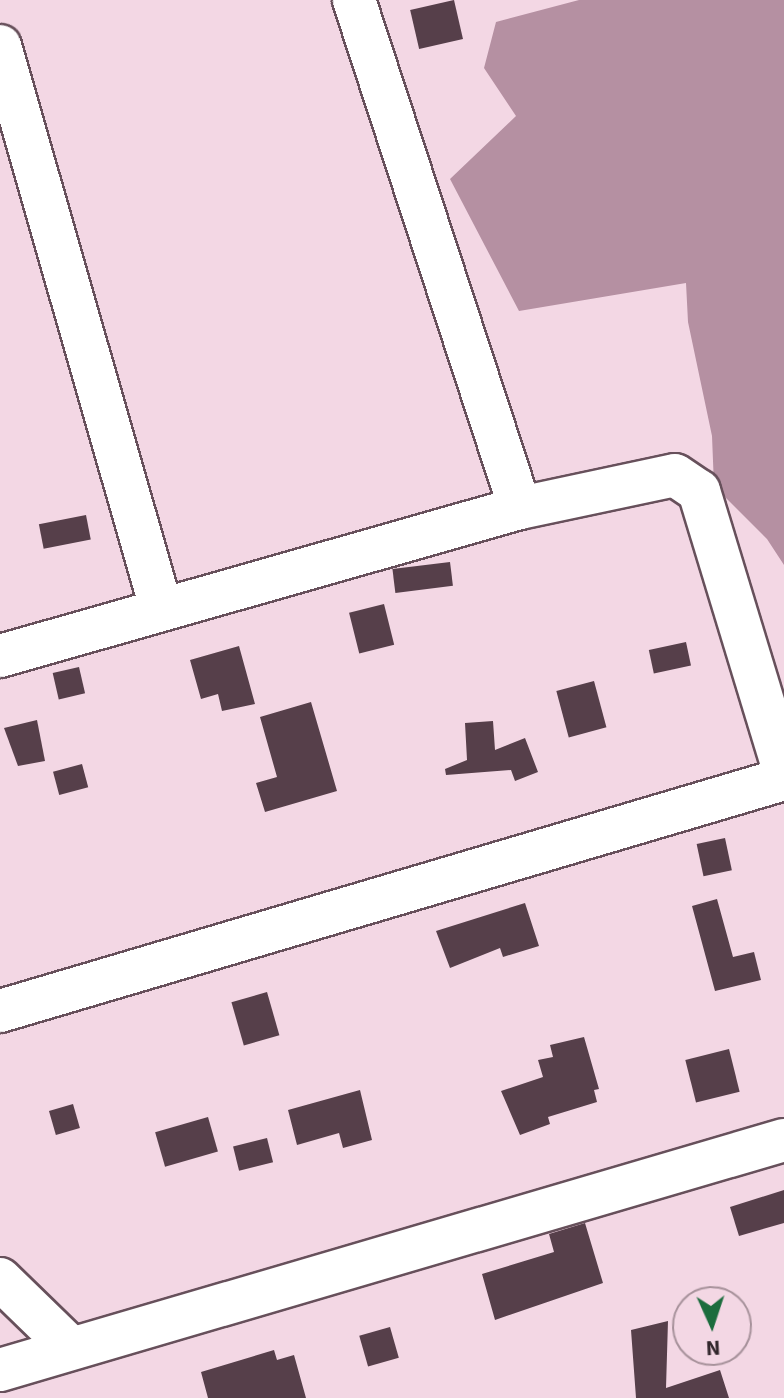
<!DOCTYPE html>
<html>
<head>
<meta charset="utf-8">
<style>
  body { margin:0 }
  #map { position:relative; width:784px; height:1398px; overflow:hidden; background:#f3d7e4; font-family:"Source Sans 3",sans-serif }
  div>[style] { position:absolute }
  .forest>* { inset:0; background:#b590a2 }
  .building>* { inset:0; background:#563f4a; transform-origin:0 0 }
  .roads { filter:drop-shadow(2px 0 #67505b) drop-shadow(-2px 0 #67505b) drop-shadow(0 2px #67505b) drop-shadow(0 -2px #67505b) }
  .minor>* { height:42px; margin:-21px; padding:0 21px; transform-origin:21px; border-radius:21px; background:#fff }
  span { translate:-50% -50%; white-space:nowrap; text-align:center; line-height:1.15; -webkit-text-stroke:8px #f3d7e4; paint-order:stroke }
  .north { position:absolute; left:672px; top:1286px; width:80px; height:80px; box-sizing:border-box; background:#f3d7e4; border:2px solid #a6919a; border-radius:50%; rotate:177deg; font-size:22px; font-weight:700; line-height:32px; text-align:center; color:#32272c }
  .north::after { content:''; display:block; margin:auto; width:28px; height:36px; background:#1b6c3d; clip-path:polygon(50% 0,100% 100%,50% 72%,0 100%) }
</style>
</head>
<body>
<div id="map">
  <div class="forest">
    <div style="clip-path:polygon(579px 0,784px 0,784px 565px,767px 539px,714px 486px,712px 436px,688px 322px,686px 283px,519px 311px,450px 179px,516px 116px,484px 68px,496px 22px)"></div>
  </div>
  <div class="building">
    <div style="left:454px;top:0;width:40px;height:45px;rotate:77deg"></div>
    <div style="left:86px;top:515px;width:25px;height:48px;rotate:79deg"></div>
    <div style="left:450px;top:562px;width:24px;height:58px;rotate:83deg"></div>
    <div style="left:384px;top:604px;width:42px;height:36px;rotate:76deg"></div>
    <div style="left:686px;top:642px;width:24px;height:38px;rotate:78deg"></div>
    <div style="clip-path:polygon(239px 646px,255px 704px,222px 711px,218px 694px,201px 699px,190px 660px)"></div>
    <div style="left:79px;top:667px;width:27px;height:27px;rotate:77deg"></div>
    <div style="left:594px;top:681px;width:48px;height:39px;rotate:75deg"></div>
    <div style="clip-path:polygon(311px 702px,337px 791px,265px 812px,256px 783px,277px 777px,260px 717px)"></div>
    <div style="clip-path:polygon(37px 720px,45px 761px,18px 766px,4px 728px)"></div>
    <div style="clip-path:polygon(493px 721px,495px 750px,525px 738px,538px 772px,515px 781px,511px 770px,446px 775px,445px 769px,467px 760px,465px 723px)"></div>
    <div style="left:82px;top:764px;width:24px;height:30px;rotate:75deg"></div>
    <div style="left:725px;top:838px;width:33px;height:29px;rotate:78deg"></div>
    <div style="clip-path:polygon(717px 899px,733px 957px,754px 952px,761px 980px,715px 991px,692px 906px)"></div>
    <div style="clip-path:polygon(525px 903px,539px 946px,503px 957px,500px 948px,450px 968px,436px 931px)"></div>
    <div style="left:267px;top:992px;width:45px;height:37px;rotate:74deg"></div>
    <div style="clip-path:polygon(584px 1037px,599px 1089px,594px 1090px,597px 1102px,548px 1117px,550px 1124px,520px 1135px,501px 1091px,543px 1077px,538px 1060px,553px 1057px,550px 1045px)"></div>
    <div style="left:729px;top:1049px;width:44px;height:45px;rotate:76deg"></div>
    <div style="clip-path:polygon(360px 1090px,372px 1140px,343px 1148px,339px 1133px,297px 1145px,288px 1110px)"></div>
    <div style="left:73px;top:1104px;width:25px;height:25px;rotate:74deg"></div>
    <div style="left:208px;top:1117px;width:36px;height:55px;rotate:74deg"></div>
    <div style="left:267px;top:1138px;width:25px;height:35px;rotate:76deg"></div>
    <div style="clip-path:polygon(784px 1190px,784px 1223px,739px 1236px,730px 1207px)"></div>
    <div style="clip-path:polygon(585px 1223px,603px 1283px,495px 1320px,482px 1274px,554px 1252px,549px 1234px)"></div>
    <div style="clip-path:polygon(668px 1321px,666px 1388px,720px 1370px,729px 1398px,636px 1398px,631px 1330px)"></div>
    <div style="left:390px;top:1327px;width:32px;height:32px;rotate:74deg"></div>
    <div style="clip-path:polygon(274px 1350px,277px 1360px,294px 1355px,306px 1398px,208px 1398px,201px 1372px)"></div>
  </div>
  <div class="roads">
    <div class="minor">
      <div style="left:354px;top:0;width:534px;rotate:71.9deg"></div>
      <div style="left:0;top:46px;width:585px;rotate:74.01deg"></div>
      <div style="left:0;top:656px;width:541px;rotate:-15.89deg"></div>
      <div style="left:520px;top:508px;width:158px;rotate:-12deg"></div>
      <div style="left:675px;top:475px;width:29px;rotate:34deg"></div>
      <div style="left:699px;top:491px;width:293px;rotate:73.1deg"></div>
      <div style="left:0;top:1011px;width:818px;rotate:-16.48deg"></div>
      <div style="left:0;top:1279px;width:99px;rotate:44.2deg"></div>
      <div style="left:0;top:1370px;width:817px;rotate:-16.35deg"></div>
    </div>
  </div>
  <div class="north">N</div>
</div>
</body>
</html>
